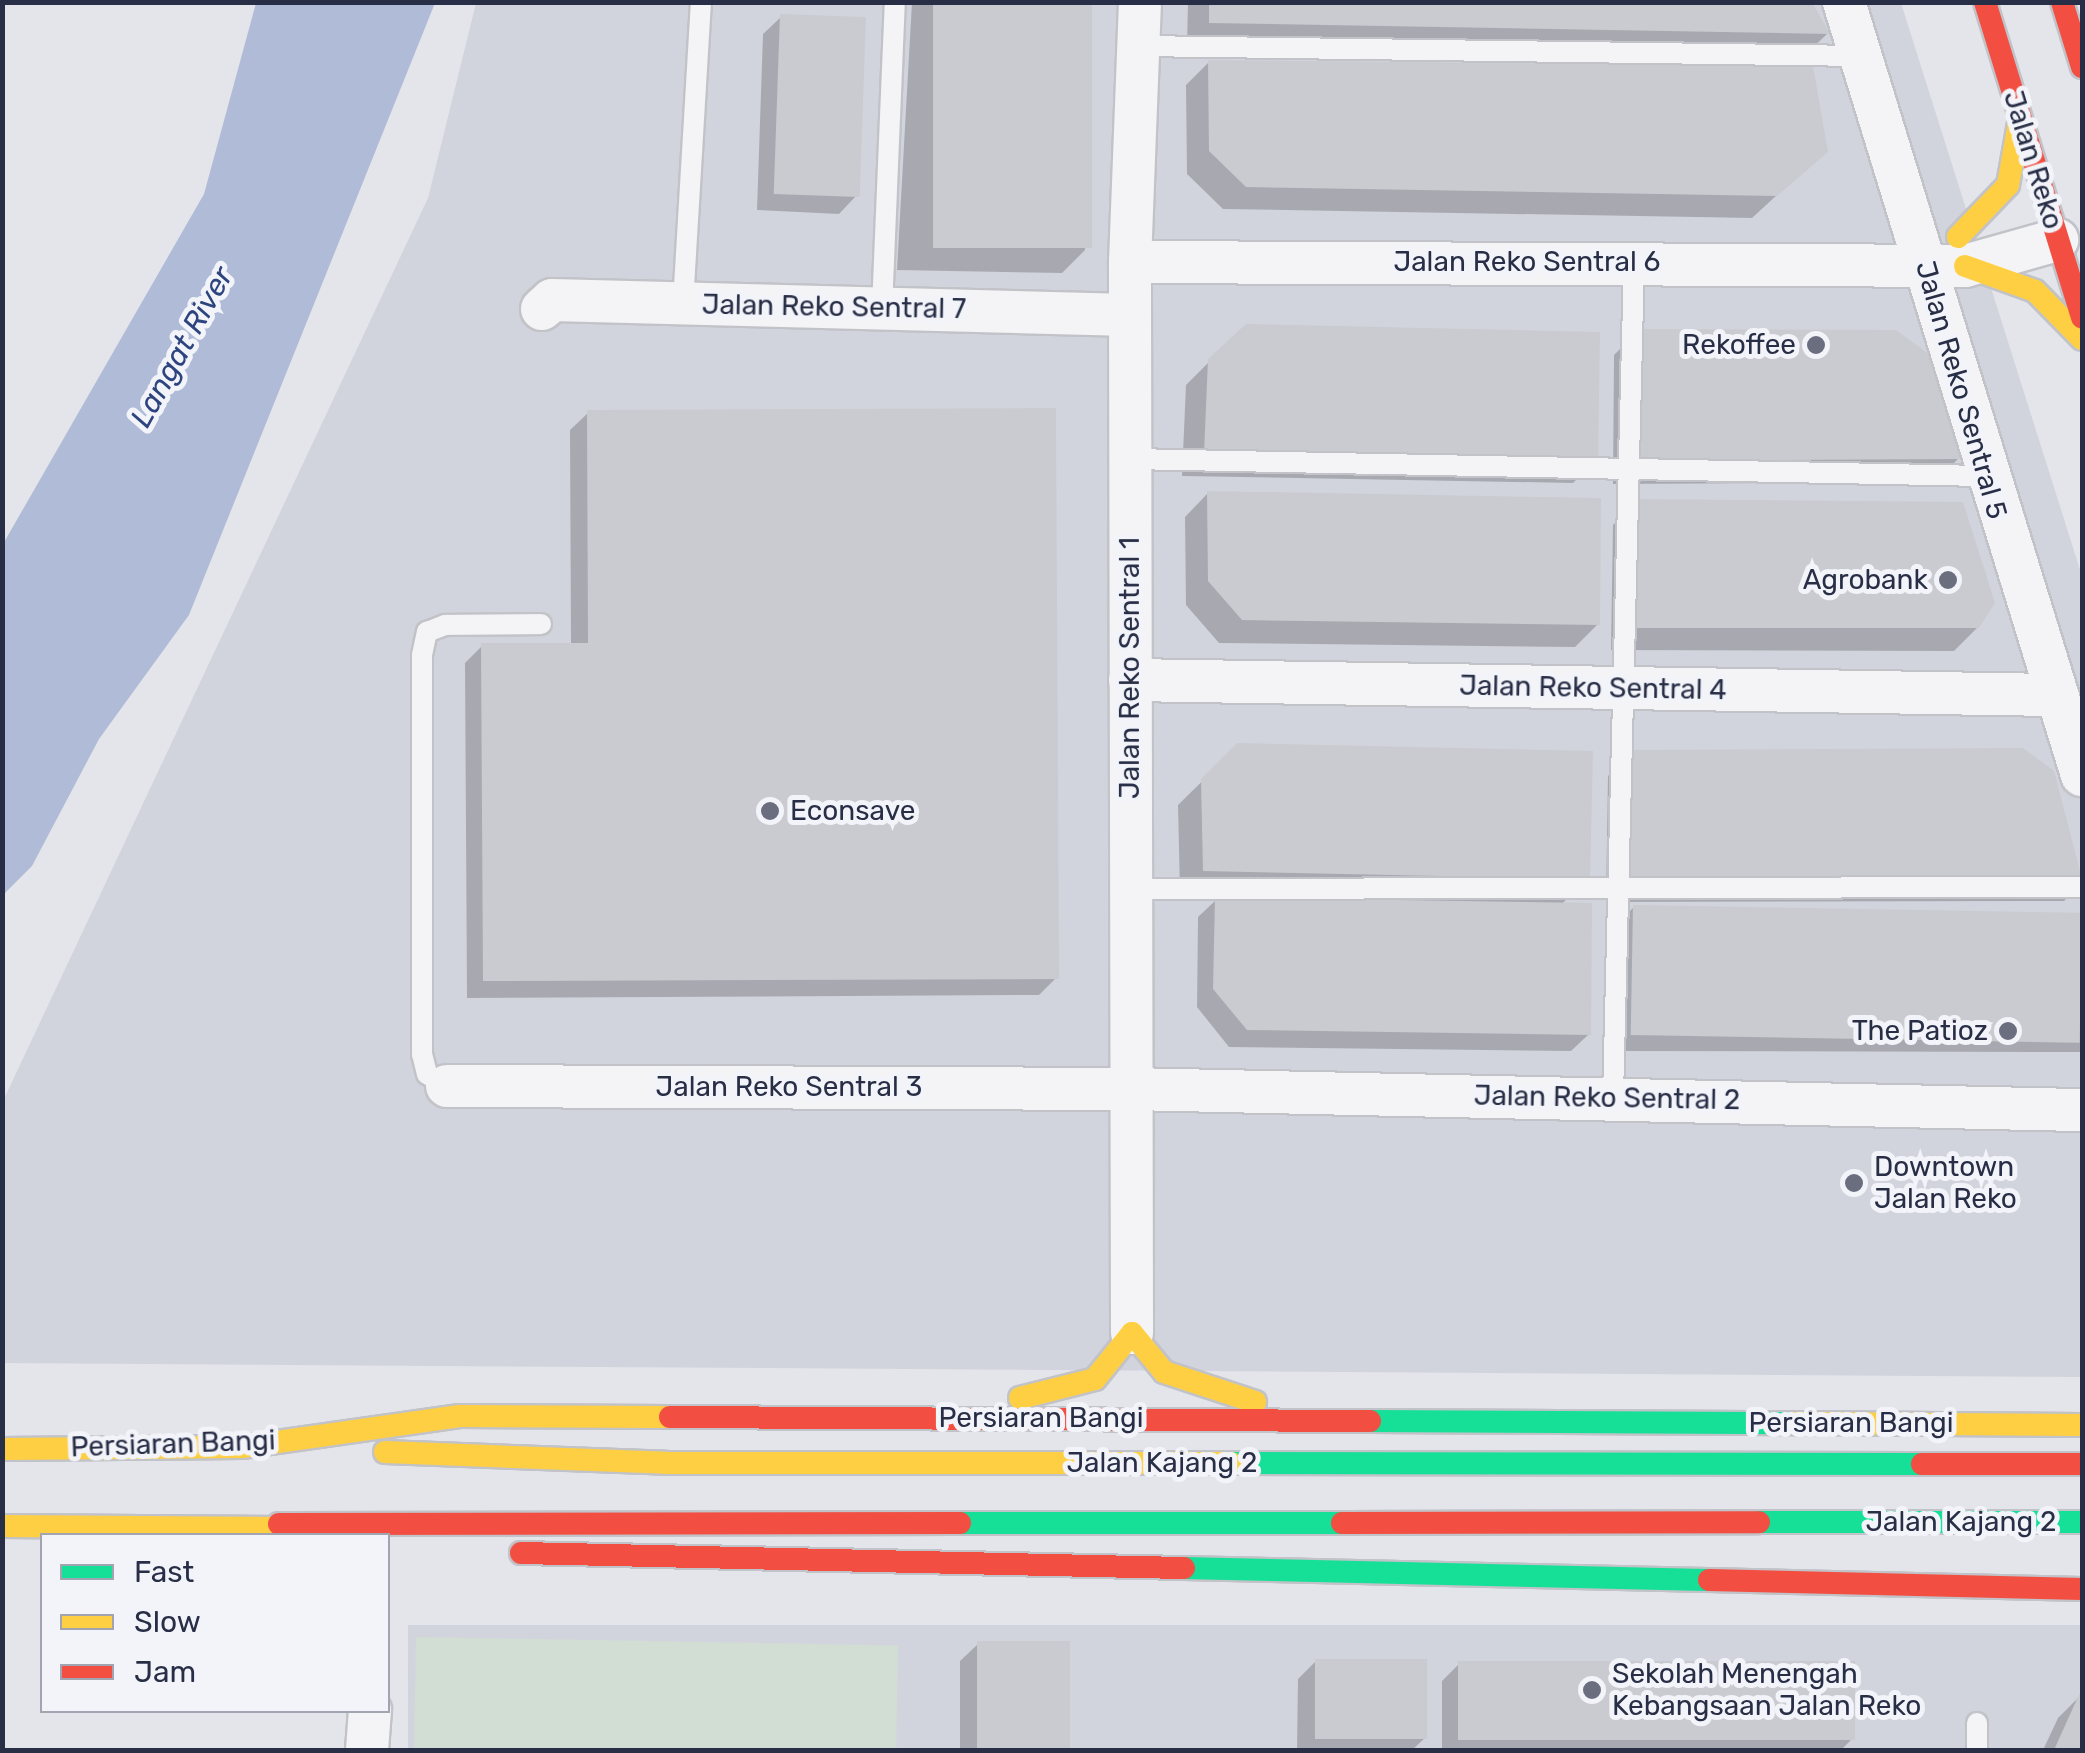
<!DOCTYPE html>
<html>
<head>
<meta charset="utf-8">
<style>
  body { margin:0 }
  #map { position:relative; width:2085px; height:1753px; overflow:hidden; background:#e4e5ea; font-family:Rubik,sans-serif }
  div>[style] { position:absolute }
  .built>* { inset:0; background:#d2d4dd; transform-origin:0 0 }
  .green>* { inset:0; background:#d2ddd4; transform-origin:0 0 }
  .water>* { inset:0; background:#b0bcd7 }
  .shadow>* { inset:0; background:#0003 }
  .building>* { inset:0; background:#cacbd0; transform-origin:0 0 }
  .roads { filter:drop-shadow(2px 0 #c2c3c8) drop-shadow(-2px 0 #c2c3c8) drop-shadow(0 2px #c2c3c8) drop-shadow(0 -2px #c2c3c8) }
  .lane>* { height:20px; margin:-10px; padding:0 10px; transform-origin:10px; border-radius:10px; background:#f4f4f6 }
  .street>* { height:42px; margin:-21px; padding:0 21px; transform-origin:21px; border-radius:21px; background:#f4f4f6 }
  .fast>* { height:22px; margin:-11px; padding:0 11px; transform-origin:11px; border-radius:11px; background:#16e098 }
  .slow>* { height:22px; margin:-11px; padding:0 11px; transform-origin:11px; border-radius:11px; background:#ffcf43 }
  .jam>* { height:22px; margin:-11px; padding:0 11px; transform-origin:11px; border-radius:11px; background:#f24e42 }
  .dots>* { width:28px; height:28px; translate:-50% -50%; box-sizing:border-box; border:5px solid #f2f4f9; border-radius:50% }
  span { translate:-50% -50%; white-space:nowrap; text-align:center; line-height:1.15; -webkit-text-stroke:10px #f2f4f9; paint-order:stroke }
  .street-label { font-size:28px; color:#282e46 }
  .poi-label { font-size:28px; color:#282e46 }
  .right { translate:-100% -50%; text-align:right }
  .left { translate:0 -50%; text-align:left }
  .water-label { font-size:30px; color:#2d447f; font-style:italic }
  .frame { position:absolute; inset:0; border:5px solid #282e46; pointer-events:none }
  .legend { position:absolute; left:40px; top:1533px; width:350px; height:180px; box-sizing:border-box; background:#f2f4f9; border:2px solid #a1a5b1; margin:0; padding:12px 18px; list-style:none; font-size:30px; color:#282e46 }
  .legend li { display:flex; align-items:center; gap:20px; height:50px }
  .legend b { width:50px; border:2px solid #a1a5b1 }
</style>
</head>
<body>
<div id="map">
  <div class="built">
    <div style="clip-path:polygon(476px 3px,1901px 3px,2082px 576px,2082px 1377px,3px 1363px,3px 1101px,428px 198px)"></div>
    <div style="left:408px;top:1625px;width:1674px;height:125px"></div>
  </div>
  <div class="green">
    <div style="left:416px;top:1637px;width:482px;height:113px;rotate:1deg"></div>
  </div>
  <div class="water">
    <div style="clip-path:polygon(256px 3px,435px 3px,189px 615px,99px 739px,32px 866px,3px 895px,3px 544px,204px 194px)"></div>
  </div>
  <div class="shadow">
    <div style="clip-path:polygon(912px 2px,1089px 2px,1085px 250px,1062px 273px,897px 270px)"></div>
    <div style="clip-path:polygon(1188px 2px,1810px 2px,1827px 34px,1804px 56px,1187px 45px)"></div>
    <div style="clip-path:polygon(781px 17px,856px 196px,839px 214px,757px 210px,763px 34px)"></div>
    <div style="clip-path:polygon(1209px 62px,1825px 151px,1752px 218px,1223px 209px,1187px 174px,1186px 85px)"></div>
    <div style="clip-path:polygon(1637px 332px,1958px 459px,1935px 482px,1613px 484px,1614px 355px)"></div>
    <div style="clip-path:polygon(1210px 361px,1596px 460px,1573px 483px,1182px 476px,1186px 385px)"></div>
    <div style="clip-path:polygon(588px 413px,1056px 978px,1039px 995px,467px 998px,465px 663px,482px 646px,571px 645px,570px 430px)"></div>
    <div style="clip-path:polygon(1208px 493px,1598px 624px,1575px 647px,1219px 643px,1186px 605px,1185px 517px)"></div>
    <div style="clip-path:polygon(1636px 501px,1978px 627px,1954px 651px,1611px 650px,1613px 525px)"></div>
    <div style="clip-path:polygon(1238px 746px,1587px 878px,1561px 905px,1589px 1034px,1571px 1051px,1229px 1047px,1197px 1007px,1198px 917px,1216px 900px,1341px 902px,1180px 893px,1178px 805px)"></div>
    <div style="clip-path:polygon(1631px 752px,2052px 773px,2082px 883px,2064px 901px,1606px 902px,1608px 776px)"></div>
    <div style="clip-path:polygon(1634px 907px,2082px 914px,2082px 1052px,1614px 1051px,1616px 925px)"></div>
    <div style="clip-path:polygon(978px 1644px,1068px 1644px,1069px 1750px,960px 1750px,960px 1661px)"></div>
    <div style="clip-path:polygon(1316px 1661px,1425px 1738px,1412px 1750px,1297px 1750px,1298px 1679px)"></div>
    <div style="clip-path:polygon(1459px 1664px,1852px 1739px,1841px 1750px,1442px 1750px,1442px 1681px)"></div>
    <div style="clip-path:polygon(2081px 1695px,2082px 1750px,2043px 1750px,2058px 1718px)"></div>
  </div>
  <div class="building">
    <div style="left:933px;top:2px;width:159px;height:246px"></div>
    <div style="clip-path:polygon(1209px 2px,1812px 2px,1830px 34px,1209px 23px)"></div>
    <div style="left:780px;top:14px;width:86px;height:180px;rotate:2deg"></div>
    <div style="clip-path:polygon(1208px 60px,1813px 66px,1828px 152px,1777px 196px,1246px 187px,1209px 151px)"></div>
    <div style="clip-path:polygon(1246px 324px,1600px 332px,1598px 461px,1204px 454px,1208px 359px)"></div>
    <div style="clip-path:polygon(1636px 329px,1896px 330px,1933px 357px,1961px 459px,1635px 461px)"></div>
    <div style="clip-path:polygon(1056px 408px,1059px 979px,483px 981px,481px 643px,588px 643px,587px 410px)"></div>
    <div style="clip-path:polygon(1207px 491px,1601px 498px,1600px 625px,1242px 620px,1208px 581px)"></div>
    <div style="clip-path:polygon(1635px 499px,1963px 502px,1995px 603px,1979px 628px,1634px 628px)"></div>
    <div style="clip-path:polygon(1237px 743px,1593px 751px,1590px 879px,1203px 871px,1201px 779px)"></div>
    <div style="clip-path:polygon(2023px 748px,2054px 771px,2082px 879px,1628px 880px,1630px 750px)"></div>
    <div style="clip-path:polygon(1215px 897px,1592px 903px,1591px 1035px,1247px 1030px,1213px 989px)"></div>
    <div style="left:1633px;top:905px;width:449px;height:130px;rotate:1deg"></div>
    <div style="left:977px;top:1641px;width:93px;height:109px"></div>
    <div style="left:1315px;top:1659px;width:112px;height:80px"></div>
    <div style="left:1458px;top:1661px;width:397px;height:79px"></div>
    <div style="clip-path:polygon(2082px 1688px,2082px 1750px,2054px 1750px)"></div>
  </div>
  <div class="roads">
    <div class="lane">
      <div style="left:1138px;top:46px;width:721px;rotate:0.79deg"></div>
      <div style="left:683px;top:304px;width:303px;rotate:-86.6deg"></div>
      <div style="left:882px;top:308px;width:306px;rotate:-87.6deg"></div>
      <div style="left:1130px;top:459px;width:854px;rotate:1.14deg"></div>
      <div style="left:1130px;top:889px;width:952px;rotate:-0.12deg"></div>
      <div style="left:447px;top:1086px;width:23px;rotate:-149deg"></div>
      <div style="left:427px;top:1074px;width:21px;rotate:-104deg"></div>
      <div style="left:422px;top:1054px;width:399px;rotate:-90deg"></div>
      <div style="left:422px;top:655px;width:24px;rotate:-78deg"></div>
      <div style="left:427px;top:632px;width:19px;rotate:-21deg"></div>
      <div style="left:445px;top:625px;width:96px;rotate:-0.6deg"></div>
      <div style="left:1613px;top:1097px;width:835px;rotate:-88.56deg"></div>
      <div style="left:1977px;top:1723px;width:27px;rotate:90deg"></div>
    </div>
    <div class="street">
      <div style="left:1844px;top:2px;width:809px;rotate:72.89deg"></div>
      <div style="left:1130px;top:262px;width:835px;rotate:0.27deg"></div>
      <div style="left:1965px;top:266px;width:96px;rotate:-15.8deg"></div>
      <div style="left:542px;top:309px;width:13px;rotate:-42deg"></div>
      <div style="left:552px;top:300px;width:578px;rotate:1.49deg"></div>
      <div style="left:1130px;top:680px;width:926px;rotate:0.93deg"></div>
      <div style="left:447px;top:1086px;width:684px;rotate:0.25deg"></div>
      <div style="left:1131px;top:1089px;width:951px;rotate:1.27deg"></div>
      <div style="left:1132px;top:1333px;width:1071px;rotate:-90.11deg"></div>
      <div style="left:1130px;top:262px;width:260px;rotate:-87.8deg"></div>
      <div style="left:367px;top:1750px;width:40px;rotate:-85.7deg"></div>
    </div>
    <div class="fast">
      <div style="left:1370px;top:1421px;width:425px;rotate:0.3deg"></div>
      <div style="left:1231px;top:1463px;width:691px;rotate:0.08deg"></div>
      <div style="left:1759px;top:1522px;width:323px"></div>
      <div style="left:960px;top:1523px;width:382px"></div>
      <div style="left:1184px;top:1568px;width:525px;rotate:1.31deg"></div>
    </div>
    <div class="slow">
      <div style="left:1958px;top:237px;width:72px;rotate:-46.1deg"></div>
      <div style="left:2008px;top:185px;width:63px;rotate:-79.9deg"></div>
      <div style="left:1965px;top:266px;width:74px;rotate:19.7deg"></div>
      <div style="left:2035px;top:291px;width:67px;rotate:45.6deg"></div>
      <div style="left:1020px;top:1398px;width:77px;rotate:-14.2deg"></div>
      <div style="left:1095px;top:1379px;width:59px;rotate:-51.2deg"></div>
      <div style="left:1132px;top:1333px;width:50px;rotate:50.6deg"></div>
      <div style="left:1164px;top:1372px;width:96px;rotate:18.2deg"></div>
      <div style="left:1795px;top:1423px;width:287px;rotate:0.4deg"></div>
      <div style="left:2px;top:1449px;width:240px;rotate:-0.5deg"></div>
      <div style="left:242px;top:1447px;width:220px;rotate:-8.1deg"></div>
      <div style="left:460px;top:1416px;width:210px;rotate:0.3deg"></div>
      <div style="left:385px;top:1452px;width:281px;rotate:2.2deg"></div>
      <div style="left:666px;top:1463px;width:565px"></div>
      <div style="left:2px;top:1526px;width:312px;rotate:0.4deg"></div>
    </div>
    <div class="jam">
      <div style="left:1985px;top:2px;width:330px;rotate:72.9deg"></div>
      <div style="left:2062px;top:2px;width:68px;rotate:72.9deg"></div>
      <div style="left:670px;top:1417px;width:700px;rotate:0.33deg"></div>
      <div style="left:1922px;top:1464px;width:160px"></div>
      <div style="left:1342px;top:1523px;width:417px;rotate:-0.1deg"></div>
      <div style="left:279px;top:1524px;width:681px;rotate:-0.08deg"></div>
      <div style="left:521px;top:1553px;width:663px;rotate:1.3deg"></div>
      <div style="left:1709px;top:1580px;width:373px;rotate:1.4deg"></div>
    </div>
  </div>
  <div class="dots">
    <div style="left:1816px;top:345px;background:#6a6e7f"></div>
    <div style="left:1948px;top:580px;background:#6a6e7f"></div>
    <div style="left:770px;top:811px;background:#6a6e7f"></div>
    <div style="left:2008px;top:1031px;background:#6a6e7f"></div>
    <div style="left:1854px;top:1183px;background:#6a6e7f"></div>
    <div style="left:1592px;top:1690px;background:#6a6e7f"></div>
  </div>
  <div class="street-label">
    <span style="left:2033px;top:160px;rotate:73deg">Jalan Reko</span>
    <span style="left:1527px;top:262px">Jalan Reko Sentral 6</span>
    <span style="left:834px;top:307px;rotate:1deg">Jalan Reko Sentral 7</span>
    <span style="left:1961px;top:390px;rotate:74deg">Jalan Reko Sentral 5</span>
    <span style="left:1130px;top:668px;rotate:-90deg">Jalan Reko Sentral 1</span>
    <span style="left:1593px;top:688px;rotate:1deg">Jalan Reko Sentral 4</span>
    <span style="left:789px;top:1087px">Jalan Reko Sentral 3</span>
    <span style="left:1607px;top:1098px;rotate:1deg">Jalan Reko Sentral 2</span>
    <span style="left:1041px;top:1418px">Persiaran Bangi</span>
    <span style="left:1851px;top:1423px">Persiaran Bangi</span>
    <span style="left:173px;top:1444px;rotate:-2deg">Persiaran Bangi</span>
    <span style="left:1162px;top:1463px">Jalan Kajang 2</span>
    <span style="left:1961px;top:1522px">Jalan Kajang 2</span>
  </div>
  <div class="poi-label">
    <span class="right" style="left:1796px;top:345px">Rekoffee</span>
    <span class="right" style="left:1928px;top:580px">Agrobank</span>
    <span class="left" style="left:790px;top:811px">Econsave</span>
    <span class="right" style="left:1988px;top:1031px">The Patioz</span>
    <span class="left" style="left:1874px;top:1183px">Downtown<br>Jalan Reko</span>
    <span class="left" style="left:1612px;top:1690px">Sekolah Menengah<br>Kebangsaan Jalan Reko</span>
  </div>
  <div class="water-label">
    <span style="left:182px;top:347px;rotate:-61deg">Langat River</span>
  </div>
  <div class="frame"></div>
  <ul class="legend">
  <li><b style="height:12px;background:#16e098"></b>Fast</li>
  <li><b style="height:12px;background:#ffcf43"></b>Slow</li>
  <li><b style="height:12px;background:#f24e42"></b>Jam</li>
  </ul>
</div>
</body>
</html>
